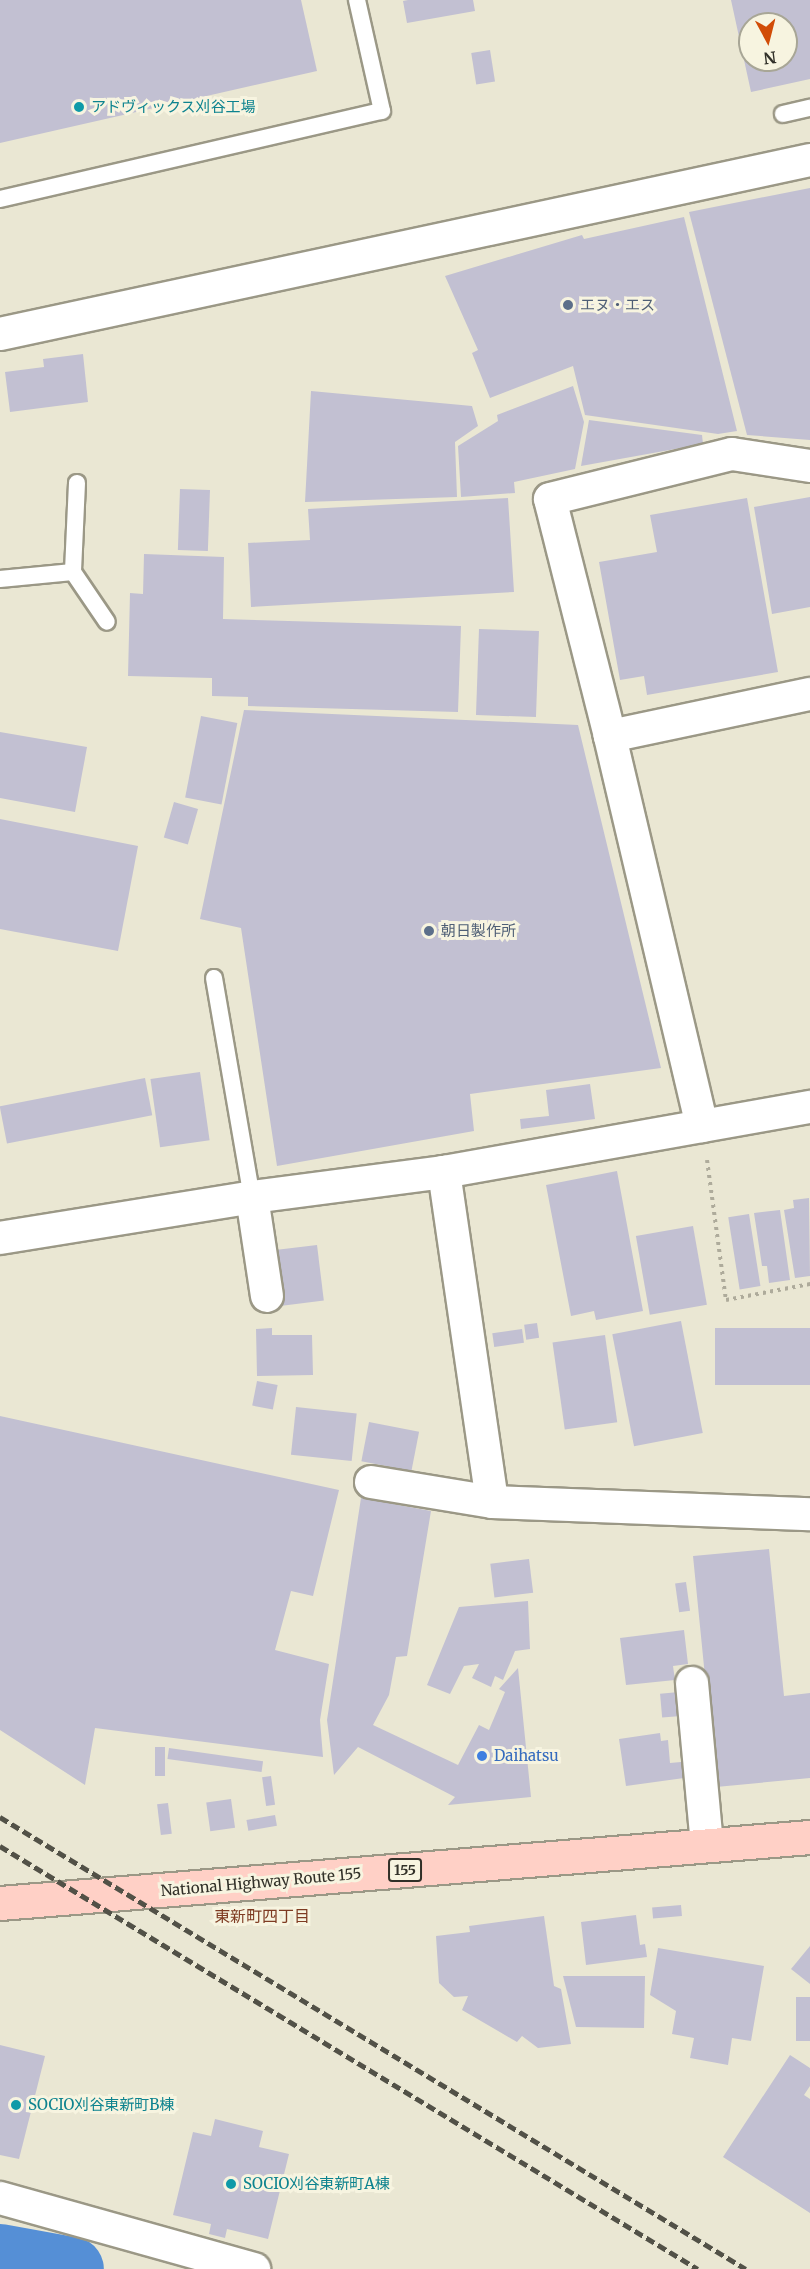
<!DOCTYPE html>
<html>
<head>
<meta charset="utf-8">
<style>
  body { margin:0 }
  #map { position:relative; width:810px; height:2269px; overflow:hidden; background:#eae7d3; font-family:Merriweather,"Noto Sans JP",serif }
  div>[style] { position:absolute }
  .river>* { height:64px; margin:-32px; padding:0 32px; transform-origin:32px; border-radius:32px; background:#558fd6 }
  .building>* { inset:0; background:#c2c0d2; transform-origin:0 0 }
  .path>* { height:4px; margin-top:-2px; transform-origin:0; background:repeating-linear-gradient(90deg,#aeab9b 0 3px,transparent 0 7.5px) }
  .roads { filter:drop-shadow(2px 0 #9b9886) drop-shadow(-2px 0 #9b9886) drop-shadow(0 2px #9b9886) drop-shadow(0 -2px #9b9886) }
  .service>* { height:16px; margin:-8px; padding:0 8px; transform-origin:8px; border-radius:8px; background:#fff }
  .minor>* { height:32px; margin:-16px; padding:0 16px; transform-origin:16px; border-radius:16px; background:#fff }
  .trunk>* { height:33px; margin:-16.5px; padding:0 16.5px; transform-origin:16.5px; border-radius:16.5px; background:#ffd0c6 }
  .rail>* { height:4.5px; margin-top:-2.25px; transform-origin:0; background:repeating-linear-gradient(90deg,#525147 0 9px,transparent 0 13.5px) }
  .dots>* { width:16px; height:16px; translate:-50% -50%; box-sizing:border-box; border:3px solid #f7f4e0; border-radius:50% }
  span { translate:-50% -50%; white-space:nowrap; text-align:center; line-height:1.15; -webkit-text-stroke:6px #f7f4e0; paint-order:stroke }
  .shield-label span { padding:2px 4px; background:#f7f4e0; border:2px solid; border-radius:4px; -webkit-text-stroke-width:0 }
  .shield-label { font-size:14px; color:#313028; font-weight:700 }
  .culture-label { font-size:15px; color:#0d838f }
  .left { translate:0 -50%; text-align:left }
  .service-label { font-size:15px; color:#4e5e75 }
  .shop-label { font-size:15px; color:#366cbe }
  .street-label { font-size:15px; color:#313028 }
  .neighbourhood-label { font-size:16px; color:#7e3b22 }
  .north { position:absolute; left:738px; top:12px; width:60px; height:60px; box-sizing:border-box; background:#f7f4e0; border:2px solid #a8a696; border-radius:50%; rotate:173deg; font-size:16px; font-weight:700; line-height:24px; text-align:center; color:#313028 }
  .north::after { content:''; display:block; margin:auto; width:21px; height:27px; background:#d14c07; clip-path:polygon(50% 0,100% 100%,50% 72%,0 100%) }
</style>
</head>
<body>
<div id="map">
  <div class="river">
    <div style="left:0;top:2256px;width:73px;rotate:10.2deg"></div>
  </div>
  <div class="building">
    <div style="clip-path:polygon(0 0,301px 0,317px 71px,0 143px)"></div>
    <div style="clip-path:polygon(408px 0,473px 0,475px 11px,407px 23px,403px 1px)"></div>
    <div style="clip-path:polygon(evenodd,731px 0,810px 0,810px 79px,751px 92px,731px 0,750px 24px,786px 24px,786px 60px,750px 60px,750px 24px)"></div>
    <div style="left:490px;top:50px;width:32px;height:19px;rotate:81deg"></div>
    <div style="clip-path:polygon(810px 188px,810px 440px,747px 435px,689px 212px)"></div>
    <div style="clip-path:polygon(684px 217px,737px 431px,718px 434px,585px 415px,573px 366px,490px 398px,472px 353px,478px 350px,445px 276px,582px 235px,584px 239px)"></div>
    <div style="clip-path:polygon(83px 354px,88px 402px,10px 412px,5px 372px,44px 367px,43px 359px)"></div>
    <div style="clip-path:polygon(573px 386px,584px 422px,575px 469px,514px 482px,515px 493px,461px 497px,458px 446px,498px 421px,497px 415px)"></div>
    <div style="clip-path:polygon(311px 391px,472px 406px,478px 426px,455px 442px,457px 497px,305px 502px)"></div>
    <div style="clip-path:polygon(589px 420px,702px 435px,703px 444px,581px 466px)"></div>
    <div style="left:180px;top:489px;width:30px;height:61px;rotate:2deg"></div>
    <div style="clip-path:polygon(810px 497px,810px 607px,772px 614px,754px 507px)"></div>
    <div style="clip-path:polygon(508px 498px,514px 592px,251px 607px,248px 543px,310px 540px,308px 509px)"></div>
    <div style="clip-path:polygon(747px 498px,778px 672px,647px 695px,644px 676px,620px 680px,599px 562px,657px 552px,650px 515px)"></div>
    <div style="clip-path:polygon(144px 554px,224px 557px,223px 619px,461px 626px,458px 712px,248px 706px,248px 697px,212px 696px,212px 678px,128px 676px,130px 593px,143px 594px)"></div>
    <div style="left:479px;top:629px;width:60px;height:86px;rotate:2deg"></div>
    <div style="clip-path:polygon(244px 710px,578px 725px,661px 1068px,470px 1094px,474px 1131px,277px 1166px,241px 928px,200px 919px)"></div>
    <div style="left:201px;top:716px;width:37px;height:83px;rotate:11deg"></div>
    <div style="clip-path:polygon(0 732px,87px 747px,75px 812px,0 798px)"></div>
    <div style="left:174px;top:802px;width:25px;height:37px;rotate:16deg"></div>
    <div style="clip-path:polygon(0 819px,138px 846px,118px 951px,0 929px)"></div>
    <div style="left:200px;top:1072px;width:69px;height:50px;rotate:82deg"></div>
    <div style="left:145px;top:1078px;width:38px;height:148px;rotate:79deg"></div>
    <div style="clip-path:polygon(590px 1084px,595px 1119px,521px 1129px,520px 1119px,549px 1116px,546px 1090px)"></div>
    <div style="clip-path:polygon(617px 1171px,643px 1311px,596px 1320px,594px 1311px,571px 1316px,546px 1185px)"></div>
    <div style="clip-path:polygon(809px 1198px,810px 1276px,795px 1278px,784px 1210px,794px 1208px,793px 1200px)"></div>
    <div style="clip-path:polygon(780px 1210px,790px 1280px,769px 1283px,767px 1266px,762px 1266px,754px 1213px)"></div>
    <div style="left:749px;top:1214px;width:73px;height:21px;rotate:81deg"></div>
    <div style="left:693px;top:1226px;width:80px;height:58px;rotate:80deg"></div>
    <div style="left:317px;top:1245px;width:56px;height:42px;rotate:83deg"></div>
    <div style="left:681px;top:1321px;width:114px;height:70px;rotate:79deg"></div>
    <div style="left:537px;top:1323px;width:15px;height:13px;rotate:82deg"></div>
    <div style="clip-path:polygon(272px 1328px,272px 1335px,312px 1335px,313px 1375px,257px 1376px,256px 1329px)"></div>
    <div style="left:810px;top:1328px;width:57px;height:95px;rotate:90deg"></div>
    <div style="left:522px;top:1329px;width:14px;height:30px;rotate:82deg"></div>
    <div style="left:605px;top:1335px;width:88px;height:53px;rotate:82deg"></div>
    <div style="left:257px;top:1381px;width:21px;height:25px;rotate:11deg"></div>
    <div style="left:296px;top:1407px;width:61px;height:48px;rotate:6deg"></div>
    <div style="clip-path:polygon(0 1416px,339px 1490px,313px 1596px,291px 1591px,275px 1650px,329px 1664px,320px 1720px,323px 1757px,95px 1728px,85px 1785px,0 1730px)"></div>
    <div style="left:369px;top:1422px;width:51px;height:40px;rotate:11deg"></div>
    <div style="clip-path:polygon(361px 1498px,431px 1511px,407px 1656px,396px 1657px,389px 1695px,373px 1725px,458px 1765px,479px 1725px,489px 1730px,505px 1692px,499px 1689px,518px 1668px,531px 1797px,448px 1805px,455px 1797px,358px 1747px,334px 1775px,327px 1720px)"></div>
    <div style="clip-path:polygon(769px 1549px,784px 1696px,810px 1693px,810px 1778px,716px 1787px,693px 1556px)"></div>
    <div style="left:529px;top:1559px;width:34px;height:39px;rotate:83deg"></div>
    <div style="left:686px;top:1582px;width:29px;height:11px;rotate:82deg"></div>
    <div style="clip-path:polygon(528px 1601px,530px 1649px,515px 1651px,503px 1680px,495px 1676px,491px 1687px,472px 1678px,479px 1664px,464px 1666px,450px 1694px,427px 1685px,459px 1607px)"></div>
    <div style="clip-path:polygon(684px 1630px,688px 1664px,673px 1666px,675px 1680px,626px 1685px,620px 1638px)"></div>
    <div style="left:679px;top:1692px;width:24px;height:19px;rotate:85deg"></div>
    <div style="clip-path:polygon(660px 1733px,661px 1741px,668px 1740px,670px 1763px,681px 1762px,684px 1778px,626px 1786px,619px 1739px)"></div>
    <div style="left:155px;top:1747px;width:10px;height:29px"></div>
    <div style="left:169px;top:1748px;width:95px;height:11px;rotate:8deg"></div>
    <div style="left:271px;top:1776px;width:29px;height:9px;rotate:82deg"></div>
    <div style="left:231px;top:1799px;width:29px;height:25px;rotate:82deg"></div>
    <div style="left:168px;top:1803px;width:31px;height:11px;rotate:83deg"></div>
    <div style="left:275px;top:1815px;width:11px;height:29px;rotate:80deg"></div>
    <div style="left:681px;top:1905px;width:11px;height:29px;rotate:85deg"></div>
    <div style="clip-path:polygon(636px 1915px,640px 1945px,645px 1944px,647px 1957px,586px 1965px,581px 1922px)"></div>
    <div style="clip-path:polygon(544px 1916px,554px 1986px,561px 1989px,571px 2044px,538px 2048px,522px 2036px,517px 2042px,462px 2010px,468px 1996px,454px 1997px,439px 1983px,436px 1936px,470px 1932px,469px 1926px)"></div>
    <div style="clip-path:polygon(810px 1946px,810px 1984px,791px 1969px)"></div>
    <div style="clip-path:polygon(658px 1948px,764px 1966px,751px 2041px,732px 2038px,728px 2065px,690px 2058px,694px 2038px,672px 2034px,676px 2011px,650px 1995px)"></div>
    <div style="clip-path:polygon(563px 1976px,645px 1976px,644px 2028px,576px 2027px)"></div>
    <div style="left:796px;top:1997px;width:14px;height:44px"></div>
    <div style="clip-path:polygon(0 2045px,45px 2056px,19px 2159px,0 2155px)"></div>
    <div style="clip-path:polygon(790px 2055px,810px 2068px,810px 2086px,804px 2095px,810px 2099px,810px 2213px,723px 2157px)"></div>
    <div style="clip-path:polygon(215px 2119px,263px 2131px,259px 2147px,289px 2154px,268px 2239px,227px 2229px,225px 2238px,209px 2234px,211px 2224px,173px 2215px,193px 2132px,211px 2136px)"></div>
  </div>
  <div class="path">
    <div style="left:707px;top:1160px;width:141px;rotate:82.3deg"></div>
    <div style="left:726px;top:1300px;width:86px;rotate:-10.8deg"></div>
  </div>
  <div class="roads">
    <div class="service">
      <div style="left:783px;top:114px;width:28px;rotate:-13deg"></div>
      <div style="left:0;top:199px;width:392px;rotate:-13deg"></div>
      <div style="left:382px;top:111px;width:114px;rotate:-102.7deg"></div>
      <div style="left:77px;top:483px;width:89px;rotate:92.6deg"></div>
      <div style="left:73px;top:572px;width:60px;rotate:55.8deg"></div>
      <div style="left:0;top:579px;width:73px;rotate:-5.5deg"></div>
      <div style="left:214px;top:978px;width:222px;rotate:80.2deg"></div>
    </div>
    <div class="minor">
      <div style="left:0;top:334px;width:828px;rotate:-12.12deg"></div>
      <div style="left:610px;top:736px;width:244px;rotate:-104.2deg"></div>
      <div style="left:550px;top:499px;width:187px;rotate:-13.9deg"></div>
      <div style="left:732px;top:454px;width:79px;rotate:8.7deg"></div>
      <div style="left:702px;top:1126px;width:401px;rotate:-103.3deg"></div>
      <div style="left:610px;top:736px;width:204px;rotate:-11.9deg"></div>
      <div style="left:444px;top:1172px;width:333px;rotate:81.7deg"></div>
      <div style="left:492px;top:1502px;width:318px;rotate:2.2deg"></div>
      <div style="left:252px;top:1197px;width:100px;rotate:81.4deg"></div>
      <div style="left:0;top:1238px;width:255px;rotate:-9.2deg"></div>
      <div style="left:252px;top:1197px;width:194px;rotate:-7.4deg"></div>
      <div style="left:444px;top:1172px;width:372px;rotate:-10.1deg"></div>
      <div style="left:371px;top:1482px;width:123px;rotate:9.4deg"></div>
      <div style="left:692px;top:1683px;width:163px;rotate:84.7deg"></div>
      <div style="left:0;top:2198px;width:264px;rotate:15.6deg"></div>
    </div>
    <div class="trunk">
      <div style="left:0;top:1903px;width:813px;rotate:-4.66deg"></div>
    </div>
  </div>
  <div class="rail">
    <div style="left:0;top:1817px;width:872px;rotate:31.21deg"></div>
    <div style="left:0;top:1846px;width:816px;rotate:31.22deg"></div>
  </div>
  <div class="dots">
    <div style="left:79px;top:107px;background:#0f9aa8"></div>
    <div style="left:568px;top:305px;background:#5c6f8a"></div>
    <div style="left:429px;top:931px;background:#5c6f8a"></div>
    <div style="left:482px;top:1756px;background:#3f7fe0"></div>
    <div style="left:16px;top:2105px;background:#0f9aa8"></div>
    <div style="left:231px;top:2184px;background:#0f9aa8"></div>
  </div>
  <div class="shield-label">
    <span style="left:405px;top:1870px">155</span>
  </div>
  <div class="culture-label">
    <span class="left" style="left:91px;top:107px">アドヴィックス刈谷工場</span>
    <span class="left" style="left:28px;top:2105px">SOCIO刈谷東新町B棟</span>
    <span class="left" style="left:243px;top:2184px">SOCIO刈谷東新町A棟</span>
  </div>
  <div class="service-label">
    <span class="left" style="left:580px;top:305px">エヌ・エス</span>
    <span class="left" style="left:441px;top:931px">朝日製作所</span>
  </div>
  <div class="shop-label">
    <span class="left" style="left:494px;top:1756px">Daihatsu</span>
  </div>
  <div class="street-label">
    <span style="left:261px;top:1882px;rotate:-5deg">National Highway Route 155</span>
  </div>
  <div class="neighbourhood-label">
    <span style="left:262px;top:1916px">東新町四丁目</span>
  </div>
  <div class="north">N</div>
</div>
</body>
</html>
